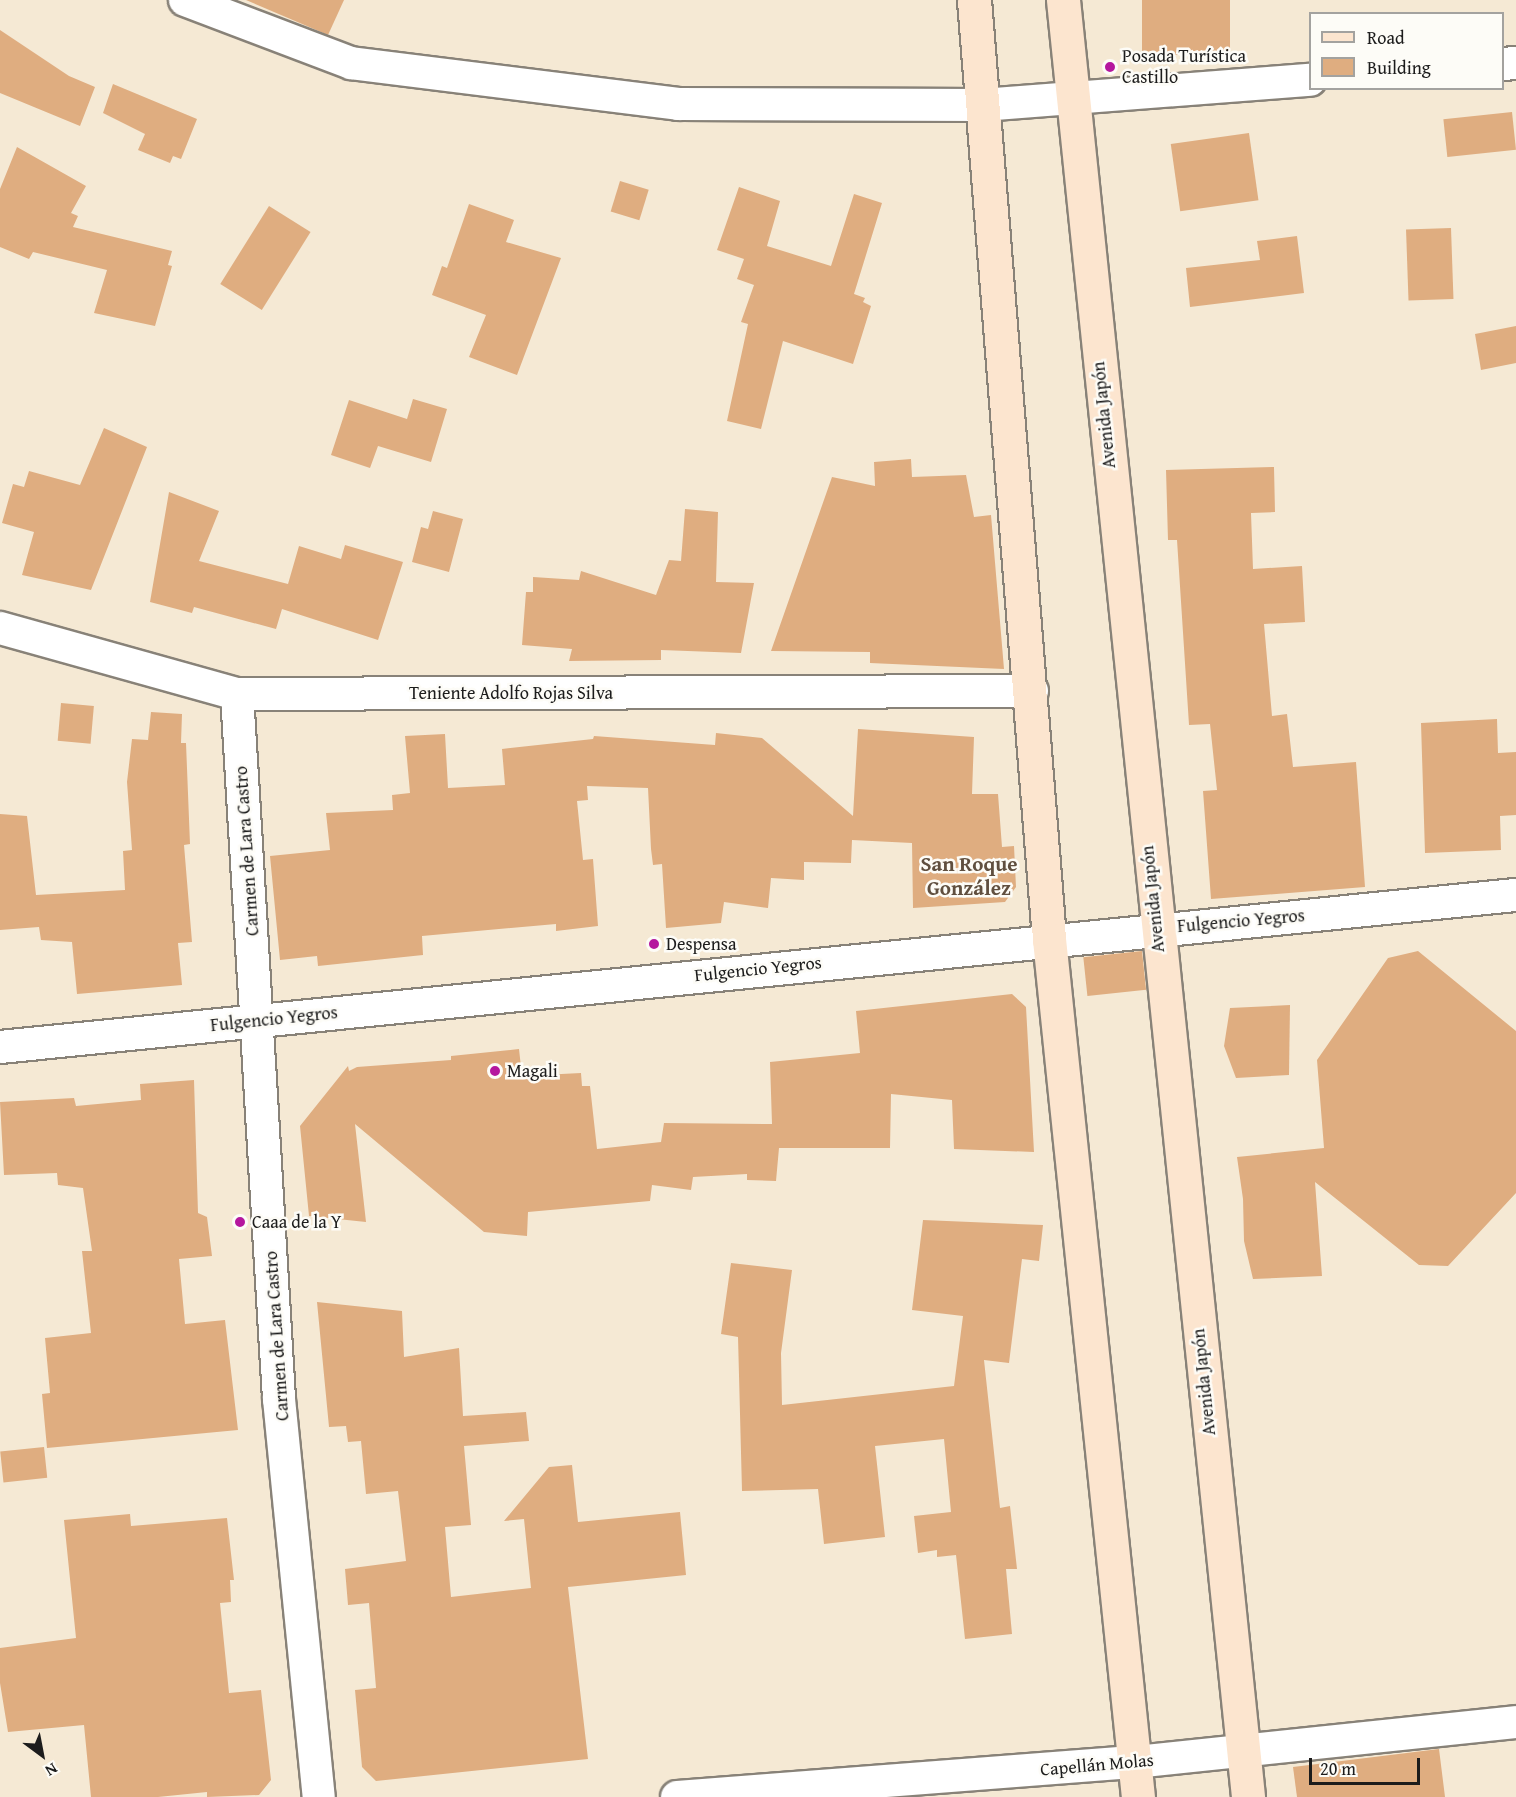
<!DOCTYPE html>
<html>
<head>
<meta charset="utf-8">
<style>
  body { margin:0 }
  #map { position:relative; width:1516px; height:1797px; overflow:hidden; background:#f5e9d4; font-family:"Gentium Book Plus",serif }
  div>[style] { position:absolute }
  .building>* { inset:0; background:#dfad80; transform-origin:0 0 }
  .roads { filter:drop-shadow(2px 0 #888278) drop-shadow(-2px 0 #888278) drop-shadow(0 2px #888278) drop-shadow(0 -2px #888278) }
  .street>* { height:32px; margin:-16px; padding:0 16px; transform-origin:16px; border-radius:16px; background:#fff }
  .secondary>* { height:33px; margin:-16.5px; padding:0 16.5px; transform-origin:16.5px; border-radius:16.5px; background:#fce5cf }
  .dots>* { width:16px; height:16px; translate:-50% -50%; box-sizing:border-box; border:3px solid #fdfcf7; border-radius:50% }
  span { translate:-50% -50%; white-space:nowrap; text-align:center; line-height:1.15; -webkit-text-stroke:5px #fdfcf7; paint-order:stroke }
  .poi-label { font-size:18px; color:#1c1c1c }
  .left { translate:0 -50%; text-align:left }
  .street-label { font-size:18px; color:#1c1c1c }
  .quarter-label { font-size:21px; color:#604f3f; font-weight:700 }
  .legend { position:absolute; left:1309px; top:12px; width:195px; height:78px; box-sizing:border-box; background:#fdfcf7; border:2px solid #a3a29f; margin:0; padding:8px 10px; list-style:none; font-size:18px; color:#1c1c1c }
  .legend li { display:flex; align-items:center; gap:12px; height:30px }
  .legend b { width:30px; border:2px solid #a3a29f }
  .north { position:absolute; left:12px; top:1725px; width:60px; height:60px; -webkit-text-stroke:4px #fdfcf7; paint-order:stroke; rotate:148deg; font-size:16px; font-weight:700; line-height:24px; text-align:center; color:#1c1c1c }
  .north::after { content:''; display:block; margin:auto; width:21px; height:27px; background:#1c1c1c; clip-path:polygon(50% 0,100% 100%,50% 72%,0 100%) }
  .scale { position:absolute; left:1309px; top:1758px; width:111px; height:27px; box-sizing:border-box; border:3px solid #1c1c1c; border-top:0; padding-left:8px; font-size:18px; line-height:21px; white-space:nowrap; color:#1c1c1c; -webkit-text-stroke:4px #fdfcf7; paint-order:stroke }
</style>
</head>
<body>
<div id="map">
  <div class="building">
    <div style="clip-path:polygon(246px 0,344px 0,328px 35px)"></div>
    <div style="left:1142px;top:0;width:88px;height:55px"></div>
    <div style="clip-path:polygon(0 30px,69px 76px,95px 87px,80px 126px,0 93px)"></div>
    <div style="clip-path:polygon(113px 84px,197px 119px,181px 159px,173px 156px,170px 163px,138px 150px,145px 134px,103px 113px)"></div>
    <div style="left:1512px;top:112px;width:38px;height:69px;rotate:84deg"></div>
    <div style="left:1249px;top:133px;width:68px;height:79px;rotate:82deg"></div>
    <div style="clip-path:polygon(17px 147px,86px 186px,71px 213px,78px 216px,73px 227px,172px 251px,168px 265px,172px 266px,155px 326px,94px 313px,107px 270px,33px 252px,29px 259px,0 247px,0 189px)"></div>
    <div style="left:620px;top:181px;width:30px;height:32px;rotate:17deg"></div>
    <div style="clip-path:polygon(739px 187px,780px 201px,767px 246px,831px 266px,854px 194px,882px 203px,854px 294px,865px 298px,863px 302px,871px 306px,853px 364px,783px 341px,761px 429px,727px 421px,748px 324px,741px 322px,754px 285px,737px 279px,744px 259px,717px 250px)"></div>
    <div style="clip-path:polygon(469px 204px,514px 220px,506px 242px,561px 258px,517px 375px,469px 357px,486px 315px,432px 295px,442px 266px,447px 268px)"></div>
    <div style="left:269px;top:206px;width:49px;height:92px;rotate:32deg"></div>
    <div style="left:1451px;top:228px;width:71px;height:45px;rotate:88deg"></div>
    <div style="clip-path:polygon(1297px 236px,1304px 293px,1190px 307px,1186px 268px,1260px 260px,1257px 241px)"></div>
    <div style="clip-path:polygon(1516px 326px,1516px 363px,1481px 370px,1475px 334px)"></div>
    <div style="clip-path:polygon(413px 399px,447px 409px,431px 462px,378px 446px,370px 468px,331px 455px,349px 400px,407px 419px)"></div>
    <div style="clip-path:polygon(104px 428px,147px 447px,91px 590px,22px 575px,34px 532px,2px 523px,13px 484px,24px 487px,29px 471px,80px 485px)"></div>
    <div style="clip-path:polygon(911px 459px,912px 477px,966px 475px,974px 517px,991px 515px,1004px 669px,870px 663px,870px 652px,771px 651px,832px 477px,875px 486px,874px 462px)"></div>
    <div style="clip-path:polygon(1274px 467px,1275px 512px,1251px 513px,1253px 569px,1302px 566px,1305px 622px,1264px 624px,1272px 716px,1287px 714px,1293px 767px,1356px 762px,1365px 887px,1211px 899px,1203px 791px,1217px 790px,1210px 724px,1189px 725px,1177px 540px,1168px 540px,1166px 470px)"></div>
    <div style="clip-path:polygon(169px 492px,219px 511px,199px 561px,288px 584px,299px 546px,341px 559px,345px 545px,403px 562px,378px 640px,282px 609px,276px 629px,194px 607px,192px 613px,150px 602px)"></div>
    <div style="clip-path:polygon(685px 509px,718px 512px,716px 582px,754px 583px,741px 653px,661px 650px,661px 660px,569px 661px,572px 649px,522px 645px,526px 592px,533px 592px,533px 577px,579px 580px,581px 571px,656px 595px,669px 560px,681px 561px)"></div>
    <div style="clip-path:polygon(433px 511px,463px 519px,449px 572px,412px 562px,421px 527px,428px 529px)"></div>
    <div style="left:61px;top:703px;width:33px;height:38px;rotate:5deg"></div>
    <div style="clip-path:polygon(151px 712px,182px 714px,181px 743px,186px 743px,190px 844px,184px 845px,192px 942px,178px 943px,182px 985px,77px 994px,72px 942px,41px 940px,39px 927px,0 930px,0 814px,27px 816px,36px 895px,125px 890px,123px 851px,132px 850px,127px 782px,132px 739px,148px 740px)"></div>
    <div style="clip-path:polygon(1497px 719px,1498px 753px,1516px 752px,1516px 815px,1500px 816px,1501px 850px,1425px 853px,1421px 723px)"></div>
    <div style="clip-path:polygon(858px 729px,974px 737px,972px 794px,998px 794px,1002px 847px,1014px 846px,1016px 887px,1005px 902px,913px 908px,912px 843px,852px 840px,851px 863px,804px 862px,804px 880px,771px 878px,768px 908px,724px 902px,721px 923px,666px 928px,662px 864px,653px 865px,651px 849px,648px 788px,587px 786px,588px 800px,577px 801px,583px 860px,593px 859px,598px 926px,556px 931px,556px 924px,422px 936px,423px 955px,318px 966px,317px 956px,280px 960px,270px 856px,330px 850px,326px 813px,393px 810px,392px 795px,410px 793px,405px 736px,445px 734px,448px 788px,505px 785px,502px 749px,593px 739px,594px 736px,715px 745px,716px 733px,762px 738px,853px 816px)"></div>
    <div style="left:1142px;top:951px;width:39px;height:59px;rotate:84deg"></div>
    <div style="clip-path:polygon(1418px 951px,1516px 1031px,1516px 1193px,1448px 1266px,1419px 1265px,1315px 1182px,1322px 1276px,1253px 1279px,1244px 1241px,1243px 1199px,1237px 1157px,1324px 1148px,1317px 1060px,1388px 958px)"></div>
    <div style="clip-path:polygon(1012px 994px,1026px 1007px,1034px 1152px,954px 1149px,952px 1100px,891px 1094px,890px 1148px,779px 1148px,776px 1181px,747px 1180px,747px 1174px,693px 1177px,691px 1190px,652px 1185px,650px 1201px,528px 1212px,527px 1236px,484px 1232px,355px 1124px,366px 1222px,309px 1216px,300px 1126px,348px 1066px,349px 1071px,357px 1067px,451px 1060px,451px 1056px,519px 1049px,522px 1076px,581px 1073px,582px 1086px,590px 1086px,597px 1149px,661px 1142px,664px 1123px,772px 1124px,770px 1062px,860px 1053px,856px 1011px)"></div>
    <div style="clip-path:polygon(1290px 1005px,1289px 1075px,1236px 1078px,1224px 1046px,1230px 1008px)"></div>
    <div style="clip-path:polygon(194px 1080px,198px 1213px,207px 1217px,212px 1256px,179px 1259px,185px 1324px,225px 1320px,238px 1430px,47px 1448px,42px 1394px,50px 1393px,45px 1338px,91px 1333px,82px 1251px,92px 1251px,83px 1188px,58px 1185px,57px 1173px,4px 1175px,0 1102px,74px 1098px,76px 1106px,141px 1100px,140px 1084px)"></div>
    <div style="clip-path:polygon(923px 1220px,1043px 1225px,1039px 1261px,1022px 1259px,1009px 1363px,984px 1360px,1000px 1508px,1010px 1506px,1017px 1569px,1006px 1569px,1012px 1634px,965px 1639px,956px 1555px,937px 1557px,937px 1550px,918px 1553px,914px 1516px,951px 1512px,944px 1439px,875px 1446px,885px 1537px,824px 1544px,818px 1489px,742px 1491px,738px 1337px,721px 1334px,731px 1263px,792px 1270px,781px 1353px,782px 1405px,954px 1386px,963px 1316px,912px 1310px)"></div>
    <div style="clip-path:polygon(317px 1302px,402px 1311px,404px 1357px,459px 1348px,463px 1416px,526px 1412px,529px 1441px,464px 1446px,471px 1525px,445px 1527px,451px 1597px,531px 1588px,524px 1519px,504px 1521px,549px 1467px,572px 1465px,578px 1522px,680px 1512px,686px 1575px,568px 1587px,588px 1759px,376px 1781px,362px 1767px,355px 1690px,376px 1688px,369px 1603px,348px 1605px,345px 1569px,406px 1561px,398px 1491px,366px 1494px,361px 1441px,348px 1442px,346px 1426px,329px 1427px)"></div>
    <div style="left:44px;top:1447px;width:31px;height:44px;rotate:84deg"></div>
    <div style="clip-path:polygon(130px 1514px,131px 1526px,227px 1518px,234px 1580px,230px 1580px,231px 1602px,220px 1603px,229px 1693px,261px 1690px,271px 1780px,259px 1795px,207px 1797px,207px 1792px,158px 1797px,91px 1797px,84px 1725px,8px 1732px,0 1683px,0 1648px,76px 1638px,64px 1520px)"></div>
    <div style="clip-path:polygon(1439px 1749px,1445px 1797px,1297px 1797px,1293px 1767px)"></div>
  </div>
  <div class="roads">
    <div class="street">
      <div style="left:185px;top:0;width:178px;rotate:20.8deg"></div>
      <div style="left:351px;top:63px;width:330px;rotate:7.1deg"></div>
      <div style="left:678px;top:104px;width:304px;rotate:0.2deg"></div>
      <div style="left:982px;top:105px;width:329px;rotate:-4.4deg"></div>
      <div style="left:1502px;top:64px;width:14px;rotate:-4deg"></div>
      <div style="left:0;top:628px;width:246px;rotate:15.6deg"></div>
      <div style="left:237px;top:694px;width:795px;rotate:-0.22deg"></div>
      <div style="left:237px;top:694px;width:706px;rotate:86.59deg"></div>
      <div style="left:279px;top:1399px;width:400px;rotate:84.3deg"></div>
      <div style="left:0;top:1047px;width:1524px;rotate:-5.73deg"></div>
      <div style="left:677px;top:1797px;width:460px;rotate:-4.4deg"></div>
      <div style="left:1136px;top:1762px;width:382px;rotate:-6deg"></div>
    </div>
    <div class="secondary">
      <div style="left:974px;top:0;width:942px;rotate:85.43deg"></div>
      <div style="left:1049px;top:939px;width:863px;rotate:84.08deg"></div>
      <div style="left:1063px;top:0;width:1806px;rotate:84.12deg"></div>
    </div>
  </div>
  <div class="dots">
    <div style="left:1110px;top:67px;background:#b5179e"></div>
    <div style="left:654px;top:944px;background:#b5179e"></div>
    <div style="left:495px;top:1071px;background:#b5179e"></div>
    <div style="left:240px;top:1222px;background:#b5179e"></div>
  </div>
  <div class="poi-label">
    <span class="left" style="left:1122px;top:67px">Posada Turística<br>Castillo</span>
    <span class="left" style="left:666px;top:944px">Despensa</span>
    <span class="left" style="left:507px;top:1071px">Magali</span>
    <span class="left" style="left:252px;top:1222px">Caaa de la Y</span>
  </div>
  <div class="street-label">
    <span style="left:1104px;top:415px;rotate:-96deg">Avenida Japón</span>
    <span style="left:511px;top:693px">Teniente Adolfo Rojas Silva</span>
    <span style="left:247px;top:851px;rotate:-94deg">Carmen de Lara Castro</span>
    <span style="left:1153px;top:899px;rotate:-96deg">Avenida Japón</span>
    <span style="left:1241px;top:921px;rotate:-5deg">Fulgencio Yegros</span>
    <span style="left:758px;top:969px;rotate:-6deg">Fulgencio Yegros</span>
    <span style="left:274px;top:1019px;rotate:-6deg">Fulgencio Yegros</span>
    <span style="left:277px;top:1336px;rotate:-94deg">Carmen de Lara Castro</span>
    <span style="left:1204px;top:1382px;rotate:-96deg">Avenida Japón</span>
    <span style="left:1097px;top:1765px;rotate:-5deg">Capellán Molas</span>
  </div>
  <div class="quarter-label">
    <span style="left:969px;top:876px">San Roque<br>González</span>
  </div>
  <ul class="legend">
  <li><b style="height:8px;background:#fce5cf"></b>Road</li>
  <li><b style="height:16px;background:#dfad80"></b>Building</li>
  </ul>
  <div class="north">N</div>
  <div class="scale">20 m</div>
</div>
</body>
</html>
